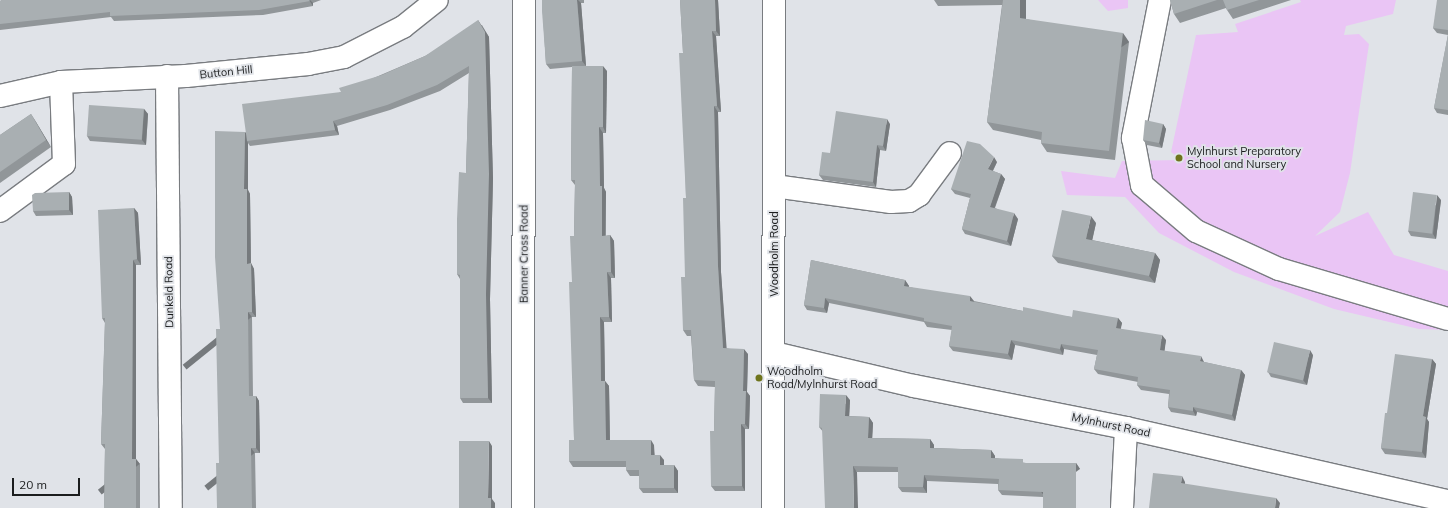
<!DOCTYPE html>
<html>
<head>
<meta charset="utf-8">
<style>
  body { margin:0 }
  #map { position:relative; width:1448px; height:508px; overflow:hidden; background:#e0e3e8; font-family:Mulish,sans-serif }
  div>[style] { position:absolute }
  .green>* { inset:0; background:#eac5f5 }
  .roads { filter:drop-shadow(1px 0 #797c80) drop-shadow(-1px 0 #797c80) drop-shadow(0 1px #797c80) drop-shadow(0 -1px #797c80) }
  .minor>* { height:22px; margin:-11px; padding:0 11px; transform-origin:11px; border-radius:11px; background:#fff }
  .wall>* { inset:0; background:#919699 }
  .shaded-wall>* { inset:0; background:#767a7d; transform-origin:0 0 }
  .building>* { inset:0; background:#a9afb2; transform-origin:0 0 }
  .dots>* { width:11px; height:11px; translate:-50% -50%; box-sizing:border-box; border:2px solid #e0e3e8; border-radius:50% }
  span { translate:-50% -50%; white-space:nowrap; text-align:center; line-height:1.15; -webkit-text-stroke:3.5px #e0e3e8; paint-order:stroke }
  .street-label { font-size:11px; color:#1b1d1e }
  .poi-label { font-size:11px; color:#1b1d1e }
  .left { translate:0 -50%; text-align:left }
  .scale { position:absolute; left:12px; top:478px; width:68px; height:18px; box-sizing:border-box; border:2px solid #1b1d1e; border-top:0; padding-left:5px; font-size:12px; line-height:14px; white-space:nowrap; color:#1b1d1e; -webkit-text-stroke:3px #e0e3e8; paint-order:stroke }
</style>
</head>
<body>
<div id="map">
  <div class="green">
    <div style="clip-path:polygon(1098px 0,1128px 0,1128px 8px,1108px 11px)"></div>
    <div style="clip-path:polygon(1300px 0,1396px 0,1393px 14px,1346px 26px,1344px 35px,1359px 34px,1369px 44px,1350px 173px,1340px 212px,1315px 236px,1368px 212px,1394px 255px,1448px 271px,1448px 330px,1419px 329px,1334px 309px,1234px 272px,1159px 233px,1125px 197px,1067px 195px,1061px 171px,1115px 178px,1122px 161px,1181px 160px,1171px 152px,1196px 35px,1238px 32px,1235px 24px,1301px 2px)"></div>
  </div>
  <div class="roads">
    <div class="minor">
      <div style="left:1160px;top:0;width:141px;rotate:101.1deg"></div>
      <div style="left:1133px;top:138px;width:48px;rotate:79.2deg"></div>
      <div style="left:1142px;top:185px;width:71px;rotate:40.4deg"></div>
      <div style="left:1196px;top:231px;width:91px;rotate:24.6deg"></div>
      <div style="left:1279px;top:269px;width:176px;rotate:16.5deg"></div>
      <div style="left:167px;top:76px;width:432px;rotate:89.5deg"></div>
      <div style="left:0;top:96px;width:63px;rotate:-12.9deg"></div>
      <div style="left:61px;top:82px;width:125px;rotate:-2.7deg"></div>
      <div style="left:186px;top:76px;width:123px;rotate:-5.6deg"></div>
      <div style="left:308px;top:64px;width:37px;rotate:-11deg"></div>
      <div style="left:344px;top:57px;width:66px;rotate:-27deg"></div>
      <div style="left:403px;top:27px;width:43px;rotate:-38.5deg"></div>
      <div style="left:774px;top:186px;width:118px;rotate:7.8deg"></div>
      <div style="left:891px;top:202px;width:18px;rotate:-3deg"></div>
      <div style="left:909px;top:201px;width:12px;rotate:-31deg"></div>
      <div style="left:919px;top:195px;width:52px;rotate:-53.6deg"></div>
      <div style="left:0;top:211px;width:79px;rotate:-36.3deg"></div>
      <div style="left:64px;top:164px;width:82px;rotate:-92.1deg"></div>
      <div style="left:774px;top:353px;width:144px;rotate:13.3deg"></div>
      <div style="left:914px;top:386px;width:216px;rotate:11.2deg"></div>
      <div style="left:1126px;top:428px;width:330px;rotate:12.8deg"></div>
      <div style="left:523px;top:508px;width:508px;rotate:-89.89deg"></div>
      <div style="left:773px;top:508px;width:508px;rotate:-89.89deg"></div>
      <div style="left:1122px;top:508px;width:80px;rotate:-87.1deg"></div>
    </div>
  </div>
  <div class="wall">
    <div style="clip-path:polygon(2px 0,321px 0,313px 3px,313px 6px,263px 15px,114px 21px,111px 17px,0 30px,0 1px)"></div>
    <div style="clip-path:polygon(542px 0,584px 0,584px 3px,581px 3px,586px 66px,607px 71px,606px 133px,603px 133px,604px 188px,606px 192px,606px 236px,610px 235px,614px 241px,615px 278px,611px 278px,612px 322px,604px 322px,605px 381px,609px 386px,610px 440px,654px 445px,654px 455px,664px 460px,664px 465px,674px 465px,678px 471px,678px 493px,643px 493px,639px 488px,639px 476px,630px 476px,626px 470px,626px 467px,573px 467px,569px 461px,574px 440px,572px 282px,574px 236px,575px 185px,571px 180px,572px 67px,550px 69px,546px 64px)"></div>
    <div style="clip-path:polygon(680px 0,718px 0,720px 36px,716px 36px,721px 112px,718px 112px,721px 272px,726px 348px,748px 354px,747px 392px,750px 396px,749px 429px,745px 429px,745px 491px,715px 491px,711px 486px,714px 431px,715px 387px,698px 386px,694px 380px,691px 336px,687px 336px,683px 330px,685px 277px,686px 198px,683px 53px)"></div>
    <div style="clip-path:polygon(934px 0,1026px 0,1026px 19px,1129px 42px,1115px 160px,1047px 152px,1041px 143px,1041px 140px,993px 130px,987px 122px,1002px 5px,938px 6px)"></div>
    <div style="clip-path:polygon(1170px 0,1291px 0,1233px 19px,1227px 10px,1226px 8px,1180px 23px,1174px 14px)"></div>
    <div style="clip-path:polygon(1448px 0,1448px 115px,1437px 113px,1434px 108px,1448px 35px,1437px 33px,1433px 28px)"></div>
    <div style="clip-path:polygon(482px 25px,489px 37px,493px 179px,490px 299px,492px 403px,463px 403px,460px 398px,460px 279px,457px 274px,466px 173px,469px 73px,440px 91px,390px 110px,337px 126px,339px 135px,250px 146px,248px 143px,248px 190px,250px 194px,251px 263px,254px 269px,256px 317px,252px 317px,253px 396px,256px 396px,259px 401px,260px 453px,255px 453px,256px 508px,217px 508px,219px 463px,220px 329px,245px 132px,246px 133px,341px 92px,425px 56px)"></div>
    <div style="clip-path:polygon(144px 109px,148px 114px,146px 145px,90px 141px,87px 136px)"></div>
    <div style="clip-path:polygon(31px 114px,36px 122px,51px 147px,0 183px,0 135px)"></div>
    <div style="clip-path:polygon(890px 124px,886px 151px,880px 150px,876px 187px,823px 180px,819px 175px,830px 153px)"></div>
    <div style="clip-path:polygon(1163px 124px,1166px 129px,1162px 148px,1147px 145px,1143px 140px)"></div>
    <div style="clip-path:polygon(997px 162px,993px 171px,1001px 174px,1005px 179px,995px 208px,1018px 219px,1011px 246px,965px 234px,962px 229px,970px 198px,955px 194px,951px 189px)"></div>
    <div style="clip-path:polygon(69px 192px,72px 197px,73px 215px,36px 216px,33px 211px)"></div>
    <div style="clip-path:polygon(1441px 200px,1436px 239px,1411px 236px,1408px 231px)"></div>
    <div style="clip-path:polygon(134px 208px,138px 213px,141px 265px,136px 265px,136px 459px,140px 464px,140px 508px,104px 508px,105px 449px,101px 444px,105px 323px,102px 318px)"></div>
    <div style="clip-path:polygon(1096px 223px,1092px 240px,1155px 253px,1160px 260px,1155px 283px,1058px 263px,1052px 256px)"></div>
    <div style="clip-path:polygon(811px 260px,905px 280px,909px 286px,909px 287px,974px 301px,1023px 311px,1072px 317px,1118px 318px,1122px 323px,1120px 329px,1166px 340px,1164px 351px,1204px 362px,1241px 370px,1245px 375px,1235px 421px,1197px 412px,1196px 416px,1171px 412px,1168px 407px,1169px 394px,1141px 390px,1137px 385px,1138px 382px,1098px 374px,1094px 369px,1097px 355px,1064px 349px,1063px 355px,1015px 345px,1012px 360px,953px 351px,949px 346px,952px 330px,927px 327px,924px 322px,829px 303px,827px 313px,807px 310px,804px 305px)"></div>
    <div style="clip-path:polygon(1313px 355px,1307px 385px,1271px 377px,1268px 372px)"></div>
    <div style="clip-path:polygon(1432px 359px,1436px 364px,1427px 419px,1429px 422px,1426px 458px,1385px 454px,1381px 448px,1387px 413px)"></div>
    <div style="clip-path:polygon(850px 400px,849px 416px,869px 417px,873px 423px,872px 438px,930px 439px,934px 445px,934px 448px,991px 450px,995px 456px,995px 458px,1026px 463px,1076px 463px,1080px 469px,1043px 497px,1002px 495px,998px 490px,998px 484px,927px 481px,927px 493px,902px 492px,898px 487px,898px 472px,857px 472px,819px 427px)"></div>
  </div>
  <div class="shaded-wall">
    <div style="clip-path:polygon(309px 0,310px 0,313px 3px,313px 6px)"></div>
    <div style="clip-path:polygon(577px 0,578px 0,581px 3px,586px 66px,582px 61px)"></div>
    <div style="clip-path:polygon(715px 0,718px 0,720px 36px,716px 31px)"></div>
    <div style="clip-path:polygon(1020px 0,1026px 0,1026px 27px,1020px 18px)"></div>
    <div style="clip-path:polygon(478px 20px,489px 37px,493px 179px,490px 299px,492px 403px,488px 398px)"></div>
    <div style="clip-path:polygon(712px 31px,716px 36px,721px 112px,717px 106px)"></div>
    <div style="left:1123px;top:33px;width:11px;height:119px;rotate:56deg"></div>
    <div style="clip-path:polygon(603px 66px,607px 71px,606px 133px,603px 127px)"></div>
    <div style="clip-path:polygon(714px 106px,718px 112px,721px 272px,727px 353px,723px 348px,718px 266px)"></div>
    <div style="clip-path:polygon(144px 109px,148px 114px,146px 145px,142px 140px)"></div>
    <div style="clip-path:polygon(31px 114px,36px 122px,51px 147px,46px 140px)"></div>
    <div style="clip-path:polygon(887px 119px,890px 124px,886px 151px,883px 146px)"></div>
    <div style="clip-path:polygon(333px 121px,337px 126px,339px 135px,335px 130px)"></div>
    <div style="clip-path:polygon(1163px 124px,1166px 129px,1162px 148px,1159px 143px)"></div>
    <div style="clip-path:polygon(599px 127px,603px 133px,604px 188px,606px 192px,605px 241px,602px 236px,600px 186px)"></div>
    <div style="clip-path:polygon(245px 132px,249px 137px,247px 141px,248px 143px,248px 190px,250px 194px,251px 269px,247px 264px,244px 189px)"></div>
    <div style="clip-path:polygon(877px 145px,880px 150px,876px 187px,873px 182px)"></div>
    <div style="clip-path:polygon(994px 157px,997px 162px,991px 174px,988px 169px)"></div>
    <div style="clip-path:polygon(1001px 174px,1005px 179px,993px 212px,990px 207px)"></div>
    <div style="clip-path:polygon(69px 192px,72px 197px,73px 215px,69px 210px)"></div>
    <div style="clip-path:polygon(1437px 195px,1441px 200px,1436px 239px,1433px 234px)"></div>
    <div style="clip-path:polygon(134px 208px,138px 213px,141px 265px,137px 259px)"></div>
    <div style="clip-path:polygon(1014px 213px,1018px 219px,1011px 246px,1007px 241px)"></div>
    <div style="clip-path:polygon(1091px 216px,1096px 223px,1091px 246px,1086px 239px)"></div>
    <div style="clip-path:polygon(610px 235px,614px 241px,615px 278px,611px 272px)"></div>
    <div style="clip-path:polygon(1155px 253px,1160px 260px,1155px 283px,1149px 276px)"></div>
    <div style="clip-path:polygon(133px 260px,136px 265px,136px 464px,132px 459px)"></div>
    <div style="clip-path:polygon(251px 263px,254px 269px,256px 317px,252px 312px)"></div>
    <div style="clip-path:polygon(607px 272px,611px 278px,612px 322px,609px 317px)"></div>
    <div style="clip-path:polygon(905px 280px,909px 286px,908px 291px,904px 286px)"></div>
    <div style="clip-path:polygon(970px 296px,974px 301px,973px 306px,970px 301px)"></div>
    <div style="clip-path:polygon(825px 298px,829px 303px,827px 313px,824px 308px)"></div>
    <div style="left:248px;top:312px;width:6px;height:84px;rotate:51deg"></div>
    <div style="clip-path:polygon(600px 317px,604px 322px,605px 381px,609px 386px,610px 445px,606px 440px,601px 381px)"></div>
    <div style="clip-path:polygon(1118px 318px,1122px 323px,1120px 333px,1116px 328px)"></div>
    <div style="clip-path:polygon(1162px 335px,1166px 340px,1164px 355px,1160px 350px)"></div>
    <div style="clip-path:polygon(1011px 340px,1015px 345px,1012px 360px,1008px 354px)"></div>
    <div style="clip-path:polygon(1061px 344px,1064px 349px,1063px 355px,1060px 349px)"></div>
    <div style="clip-path:polygon(744px 349px,748px 354px,747px 392px,750px 396px,749px 429px,745px 424px,743px 391px)"></div>
    <div style="clip-path:polygon(1310px 350px,1313px 355px,1307px 385px,1303px 380px)"></div>
    <div style="clip-path:polygon(1201px 356px,1204px 362px,1204px 366px,1200px 361px)"></div>
    <div style="clip-path:polygon(1432px 359px,1436px 364px,1427px 419px,1429px 422px,1426px 458px,1422px 452px,1423px 416px)"></div>
    <div style="clip-path:polygon(1241px 370px,1245px 375px,1235px 421px,1232px 415px)"></div>
    <div style="clip-path:polygon(846px 395px,850px 400px,849px 421px,845px 416px)"></div>
    <div style="clip-path:polygon(256px 396px,259px 401px,260px 453px,256px 448px)"></div>
    <div style="clip-path:polygon(1193px 407px,1197px 412px,1196px 416px,1193px 411px)"></div>
    <div style="clip-path:polygon(869px 417px,873px 423px,872px 443px,868px 438px)"></div>
    <div style="clip-path:polygon(741px 424px,745px 429px,745px 491px,742px 486px)"></div>
    <div style="clip-path:polygon(930px 439px,934px 445px,934px 453px,930px 448px)"></div>
    <div style="clip-path:polygon(651px 440px,654px 445px,655px 460px,651px 455px)"></div>
    <div style="clip-path:polygon(489px 441px,492px 446px,492px 499px,495px 503px,495px 508px,491px 508px,488px 498px)"></div>
    <div style="left:251px;top:448px;width:6px;height:60px;rotate:51deg"></div>
    <div style="clip-path:polygon(991px 450px,995px 456px,995px 463px,991px 458px)"></div>
    <div style="clip-path:polygon(660px 455px,664px 460px,664px 471px,660px 465px)"></div>
    <div style="left:136px;top:459px;width:6px;height:49px;rotate:51deg"></div>
    <div style="left:1076px;top:463px;width:7px;height:45px;rotate:56deg"></div>
    <div style="clip-path:polygon(674px 465px,678px 471px,678px 493px,674px 488px)"></div>
    <div style="clip-path:polygon(853px 466px,857px 472px,858px 508px,854px 508px)"></div>
    <div style="clip-path:polygon(924px 475px,927px 481px,927px 493px,923px 487px)"></div>
    <div style="clip-path:polygon(1182px 476px,1185px 482px,1185px 488px,1181px 483px)"></div>
    <div style="clip-path:polygon(1276px 498px,1280px 503px,1279px 508px,1275px 508px)"></div>
  </div>
  <div class="building">
    <div style="clip-path:polygon(2px 0,309px 0,310px 1px,259px 10px,110px 16px,110px 12px,0 24px,0 1px)"></div>
    <div style="clip-path:polygon(542px 0,577px 0,582px 61px,546px 64px,542px 11px)"></div>
    <div style="clip-path:polygon(680px 0,715px 0,716px 31px,712px 31px,717px 106px,714px 106px,718px 266px,723px 348px,744px 349px,743px 391px,746px 391px,745px 424px,741px 424px,742px 486px,711px 486px,710px 431px,714px 431px,715px 381px,694px 380px,691px 330px,683px 330px,681px 277px,685px 277px,683px 198px,686px 198px,679px 53px,683px 53px)"></div>
    <div style="clip-path:polygon(1003px 0,1020px 0,1020px 18px,1123px 33px,1109px 151px,1041px 143px,1042px 132px,987px 122px)"></div>
    <div style="clip-path:polygon(1170px 0,1217px 0,1174px 14px)"></div>
    <div style="clip-path:polygon(1223px 0,1259px 0,1227px 10px)"></div>
    <div style="clip-path:polygon(1437px 0,1448px 0,1448px 30px,1433px 28px)"></div>
    <div style="clip-path:polygon(478px 20px,485px 32px,489px 174px,486px 294px,488px 398px,460px 398px,460px 275px,457px 274px,457px 219px,459px 172px,466px 173px,469px 66px,437px 85px,387px 105px,333px 121px,335px 130px,247px 141px,242px 104px,341px 92px,339px 88px,382px 75px,425px 56px)"></div>
    <div style="clip-path:polygon(1448px 34px,1448px 110px,1434px 108px)"></div>
    <div style="clip-path:polygon(572px 66px,603px 66px,603px 127px,599px 127px,600px 186px,602px 186px,602px 236px,610px 235px,611px 272px,607px 272px,609px 317px,600px 317px,601px 381px,605px 381px,606px 440px,651px 440px,651px 455px,660px 455px,660px 465px,674px 465px,674px 488px,639px 488px,639px 470px,626px 470px,626px 461px,569px 461px,569px 440px,574px 440px,569px 282px,572px 282px,570px 236px,574px 236px,575px 180px,571px 180px)"></div>
    <div style="left:89px;top:105px;width:55px;height:31px;rotate:4deg"></div>
    <div style="clip-path:polygon(836px 111px,887px 119px,883px 146px,877px 145px,873px 182px,819px 175px,822px 152px,830px 153px)"></div>
    <div style="clip-path:polygon(31px 114px,46px 140px,0 172px,0 135px)"></div>
    <div style="clip-path:polygon(1145px 120px,1163px 124px,1159px 143px,1143px 140px)"></div>
    <div style="clip-path:polygon(215px 131px,245px 132px,244px 189px,247px 189px,247px 264px,251px 263px,252px 312px,248px 312px,249px 396px,256px 396px,256px 448px,251px 448px,252px 508px,217px 508px,216px 463px,219px 463px,216px 329px,220px 329px,215px 257px)"></div>
    <div style="clip-path:polygon(967px 141px,980px 144px,994px 157px,988px 169px,1001px 174px,990px 207px,1014px 213px,1007px 241px,962px 229px,971px 194px,951px 189px)"></div>
    <div style="clip-path:polygon(69px 192px,69px 210px,33px 211px,32px 195px,35px 193px)"></div>
    <div style="left:1413px;top:192px;width:24px;height:39px;rotate:7deg"></div>
    <div style="clip-path:polygon(134px 208px,137px 259px,133px 260px,132px 459px,136px 459px,136px 508px,104px 508px,105px 444px,101px 444px,105px 318px,102px 318px,98px 210px)"></div>
    <div style="clip-path:polygon(1062px 210px,1091px 216px,1086px 239px,1155px 253px,1149px 276px,1052px 256px)"></div>
    <div style="clip-path:polygon(811px 260px,905px 280px,904px 286px,970px 296px,970px 301px,1023px 311px,1023px 307px,1072px 317px,1073px 310px,1118px 318px,1116px 328px,1162px 335px,1160px 350px,1201px 356px,1200px 361px,1241px 370px,1232px 415px,1193px 407px,1193px 411px,1168px 407px,1170px 390px,1137px 385px,1138px 377px,1094px 369px,1098px 350px,1061px 344px,1060px 349px,1011px 340px,1008px 354px,949px 346px,952px 326px,924px 321px,924px 318px,825px 298px,824px 308px,804px 305px)"></div>
    <div style="left:1274px;top:342px;width:37px;height:31px;rotate:13deg"></div>
    <div style="clip-path:polygon(1395px 354px,1432px 359px,1423px 416px,1426px 417px,1422px 452px,1381px 448px,1385px 413px,1387px 413px)"></div>
    <div style="clip-path:polygon(820px 394px,846px 395px,845px 416px,869px 417px,868px 438px,930px 439px,930px 448px,991px 450px,991px 458px,1023px 459px,1023px 463px,1076px 463px,1076px 508px,1043px 508px,1043px 492px,998px 490px,999px 479px,924px 475px,923px 487px,898px 487px,898px 467px,853px 466px,854px 508px,825px 508px,822px 428px,819px 427px)"></div>
    <div style="clip-path:polygon(459px 441px,489px 441px,488px 498px,491px 498px,491px 508px,459px 508px)"></div>
    <div style="clip-path:polygon(1153px 473px,1182px 476px,1181px 483px,1276px 498px,1275px 508px,1149px 508px)"></div>
  </div>
  <div class="dots">
    <div style="left:1179px;top:158px;background:#6e741c"></div>
    <div style="left:759px;top:378px;background:#6e741c"></div>
  </div>
  <div class="street-label">
    <span style="left:226px;top:72px;rotate:-6deg">Button Hill</span>
    <span style="left:524px;top:254px;rotate:-90deg">Banner Cross Road</span>
    <span style="left:774px;top:254px;rotate:-90deg">Woodholm Road</span>
    <span style="left:169px;top:292px;rotate:-91deg">Dunkeld Road</span>
    <span style="left:1111px;top:425px;rotate:12deg">Mylnhurst Road</span>
  </div>
  <div class="poi-label">
    <span class="left" style="left:1187px;top:158px">Mylnhurst Preparatory<br>School and Nursery</span>
    <span class="left" style="left:767px;top:378px">Woodholm<br>Road/Mylnhurst Road</span>
  </div>
  <div class="scale">20 m</div>
</div>
</body>
</html>
